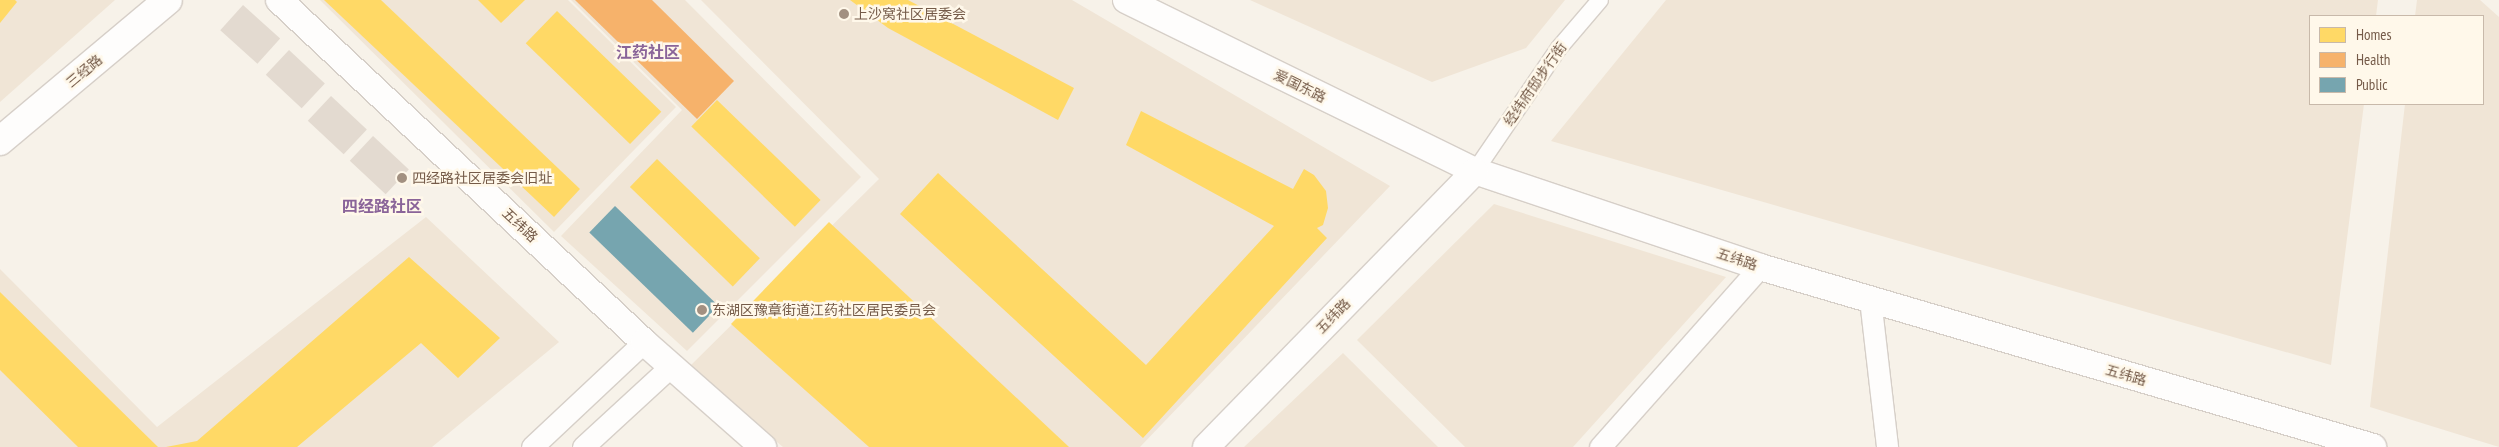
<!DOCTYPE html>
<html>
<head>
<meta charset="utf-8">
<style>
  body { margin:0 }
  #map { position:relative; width:2499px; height:447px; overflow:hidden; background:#f7f2e9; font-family:"PT Sans Narrow","Noto Sans SC",sans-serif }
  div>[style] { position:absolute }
  .residential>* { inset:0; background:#f0e5d6 }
  .homes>* { inset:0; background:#ffd966; transform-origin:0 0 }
  .health>* { inset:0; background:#f6b26b }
  .public>* { inset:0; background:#76a5af; transform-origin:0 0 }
  .building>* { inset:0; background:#e3dad0; transform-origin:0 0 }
  .roads { filter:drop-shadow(1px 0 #d6cfc8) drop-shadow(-1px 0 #d6cfc8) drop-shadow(0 1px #d6cfc8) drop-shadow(0 -1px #d6cfc8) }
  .pedestrian>* { height:16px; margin:-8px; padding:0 8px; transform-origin:8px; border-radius:8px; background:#fefdfc }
  .minor>* { height:21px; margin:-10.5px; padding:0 10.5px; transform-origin:10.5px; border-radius:10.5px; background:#fefdfc }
  .tertiary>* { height:26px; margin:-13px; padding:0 13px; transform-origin:13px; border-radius:13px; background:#fefdfc }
  .secondary>* { height:28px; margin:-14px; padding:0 14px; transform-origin:14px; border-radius:14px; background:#fefdfc }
  .dots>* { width:14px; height:14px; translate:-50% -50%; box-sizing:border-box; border:2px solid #fff8ea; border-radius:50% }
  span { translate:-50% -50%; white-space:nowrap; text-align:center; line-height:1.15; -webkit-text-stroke:5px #fff8ea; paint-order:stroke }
  .poi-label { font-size:14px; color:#755b49 }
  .left { translate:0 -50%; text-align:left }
  .street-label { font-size:14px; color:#755b49 }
  .quarter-label { font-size:16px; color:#8a6499; font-weight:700 }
  .legend { position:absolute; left:2309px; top:15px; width:175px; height:90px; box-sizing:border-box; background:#fff8ea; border:1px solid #c8b9aa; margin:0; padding:6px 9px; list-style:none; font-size:15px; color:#755b49 }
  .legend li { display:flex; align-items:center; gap:10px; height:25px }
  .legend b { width:25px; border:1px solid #c8b9aa }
</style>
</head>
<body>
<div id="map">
  <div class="residential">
    <div style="clip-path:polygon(0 0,115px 0,0 102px)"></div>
    <div style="clip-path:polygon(320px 0,568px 0,676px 107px,554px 232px)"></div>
    <div style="clip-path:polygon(571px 0,685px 0,861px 177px,687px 351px,561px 236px,682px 110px)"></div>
    <div style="clip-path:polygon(701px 0,1072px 0,1390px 186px,1140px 447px,783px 447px,688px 368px,879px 179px)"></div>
    <div style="clip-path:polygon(1250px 0,1565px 0,1526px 48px,1432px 82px)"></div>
    <div style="clip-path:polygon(1666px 0,2378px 0,2376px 16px,2310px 16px,2310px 104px,2364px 104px,2331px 365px,1551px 141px)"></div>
    <div style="clip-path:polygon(2417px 0,2480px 0,2499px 17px,2499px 447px,2370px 407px,2405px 104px,2483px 104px,2483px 16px,2415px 16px)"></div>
    <div style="clip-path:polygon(1494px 204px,1726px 277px,1573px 447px,1465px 447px,1357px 340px)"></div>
    <div style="clip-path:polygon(426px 217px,559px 342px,432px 447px,0 447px,0 269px,157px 427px)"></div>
    <div style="clip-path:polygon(1343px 353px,1438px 447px,1244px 447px)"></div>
  </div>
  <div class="homes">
    <div style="clip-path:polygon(0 0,15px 0,17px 2px,0 23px)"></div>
    <div style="clip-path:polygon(324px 0,381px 0,580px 189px,554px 217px)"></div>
    <div style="clip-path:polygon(478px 0,525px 0,501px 23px)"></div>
    <div style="clip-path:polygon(850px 0,908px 0,1074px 88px,1058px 120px,888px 28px)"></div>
    <div style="left:557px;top:11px;width:145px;height:45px;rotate:44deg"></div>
    <div style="left:717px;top:100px;width:144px;height:37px;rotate:44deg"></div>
    <div style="clip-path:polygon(1141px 111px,1293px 189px,1304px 169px,1314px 175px,1326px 191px,1328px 208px,1323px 225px,1317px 228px,1327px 238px,1143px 438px,900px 214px,938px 173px,1146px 365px,1274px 226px,1126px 145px)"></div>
    <div style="left:657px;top:159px;width:143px;height:39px;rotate:44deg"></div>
    <div style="clip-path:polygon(829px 222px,1069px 447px,869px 447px,731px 324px)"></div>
    <div style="clip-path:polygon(409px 257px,500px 338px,458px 378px,421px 343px,297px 447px,166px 447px,197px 441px)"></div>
    <div style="clip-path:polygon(0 292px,158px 447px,78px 447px,0 370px)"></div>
  </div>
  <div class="health">
    <div style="clip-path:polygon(575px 0,652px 0,734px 81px,697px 119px)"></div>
  </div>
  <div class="public">
    <div style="left:615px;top:206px;width:144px;height:37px;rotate:44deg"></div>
  </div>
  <div class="building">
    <div style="left:243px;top:5px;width:50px;height:34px;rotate:42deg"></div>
    <div style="left:289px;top:50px;width:49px;height:34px;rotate:43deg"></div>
    <div style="left:331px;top:96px;width:49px;height:34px;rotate:43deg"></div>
    <div style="left:373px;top:136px;width:49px;height:34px;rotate:43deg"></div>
  </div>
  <div class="roads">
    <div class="pedestrian">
      <div style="left:1475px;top:171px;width:149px;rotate:-55.7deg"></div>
      <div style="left:1559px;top:48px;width:63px;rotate:-49.5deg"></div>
    </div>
    <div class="minor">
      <div style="left:1870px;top:299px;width:149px;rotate:83.4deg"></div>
      <div style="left:532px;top:447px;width:154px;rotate:-43.2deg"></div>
      <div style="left:583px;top:447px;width:120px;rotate:-42.6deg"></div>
      <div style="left:1600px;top:447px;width:241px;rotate:-48.4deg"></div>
    </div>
    <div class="tertiary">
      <div style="left:279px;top:0;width:500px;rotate:43.14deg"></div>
      <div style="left:644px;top:342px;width:159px;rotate:41.4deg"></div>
      <div style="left:1126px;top:0;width:389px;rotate:26.1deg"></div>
      <div style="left:1475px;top:171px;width:301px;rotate:18.6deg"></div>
      <div style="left:1760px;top:267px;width:639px;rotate:16.36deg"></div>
      <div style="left:1206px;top:447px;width:385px;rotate:-45.7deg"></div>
    </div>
    <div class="secondary">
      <div style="left:0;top:141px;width:219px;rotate:-40deg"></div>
    </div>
  </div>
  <div class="dots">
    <div style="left:844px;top:14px;background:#a29081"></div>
    <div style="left:402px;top:178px;background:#a29081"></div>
    <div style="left:702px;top:310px;background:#a29081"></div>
  </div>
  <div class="poi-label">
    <span class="left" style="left:854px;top:14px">上沙窝社区居委会</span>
    <span class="left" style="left:412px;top:178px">四经路社区居委会旧址</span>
    <span class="left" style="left:712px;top:310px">东湖区豫章街道江药社区居民委员会</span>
  </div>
  <div class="street-label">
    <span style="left:84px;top:71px;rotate:-40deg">三经路</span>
    <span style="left:1535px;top:84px;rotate:-55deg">经纬府邸步行街</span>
    <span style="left:1300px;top:86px;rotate:26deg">爱国东路</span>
    <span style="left:520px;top:225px;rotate:43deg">五纬路</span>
    <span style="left:1737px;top:259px;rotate:18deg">五纬路</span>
    <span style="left:1333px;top:316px;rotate:-46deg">五纬路</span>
    <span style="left:2126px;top:375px;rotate:16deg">五纬路</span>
  </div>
  <div class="quarter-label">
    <span style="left:648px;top:52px">江药社区</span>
    <span style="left:382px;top:206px">四经路社区</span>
  </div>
  <ul class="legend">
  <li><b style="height:14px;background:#ffd966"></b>Homes</li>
  <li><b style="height:14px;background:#f6b26b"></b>Health</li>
  <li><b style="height:14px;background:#76a5af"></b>Public</li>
  </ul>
</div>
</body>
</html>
